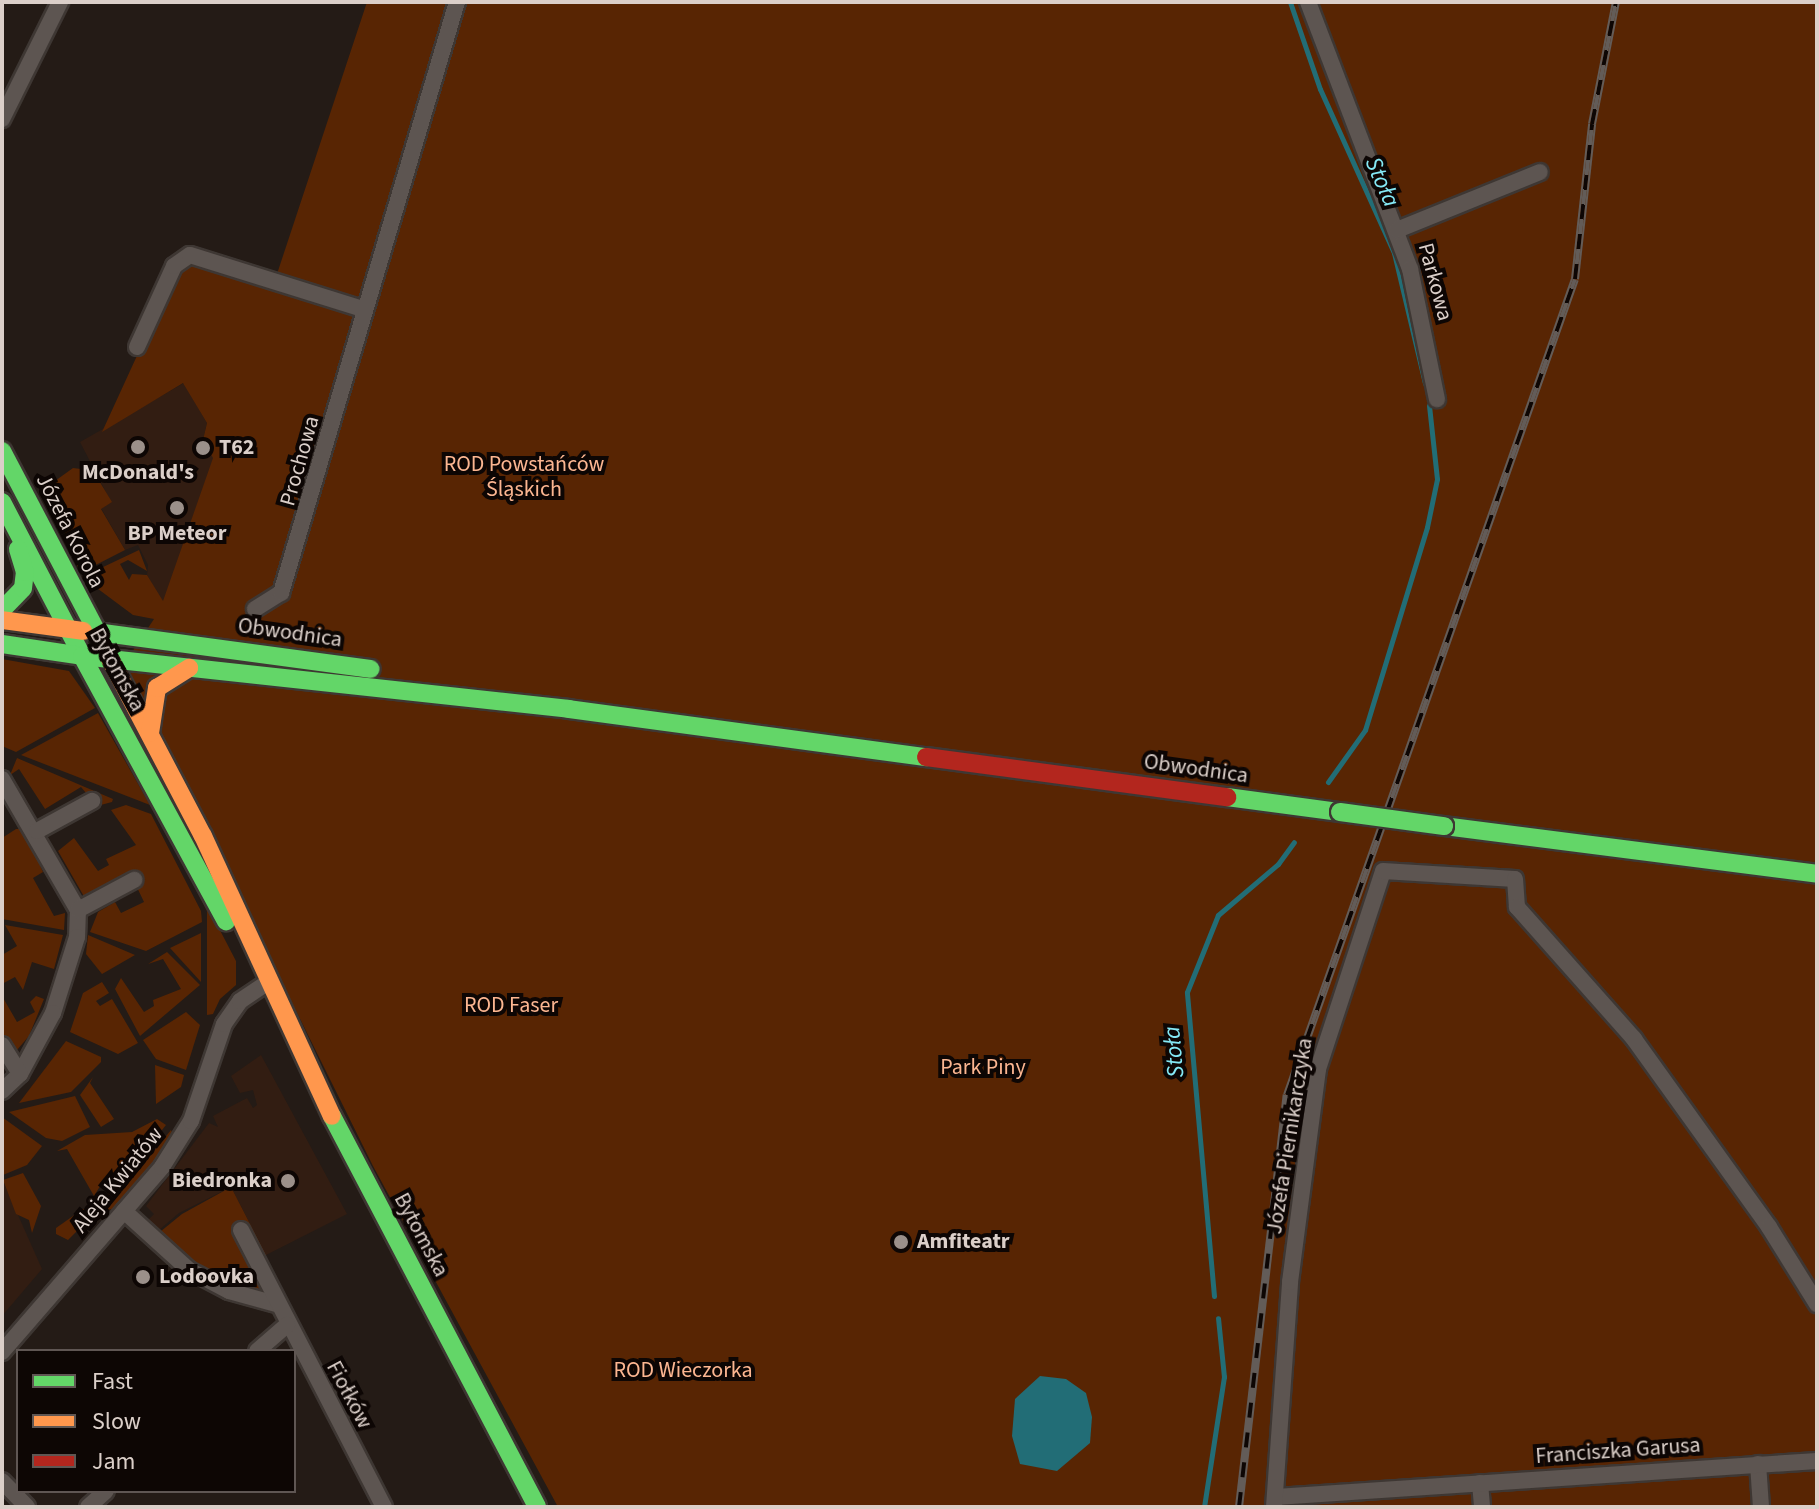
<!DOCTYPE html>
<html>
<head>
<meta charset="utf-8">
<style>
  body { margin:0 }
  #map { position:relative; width:1819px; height:1509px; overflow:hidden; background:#241b16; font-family:"Source Sans 3",sans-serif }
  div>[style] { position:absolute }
  .built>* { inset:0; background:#321d12 }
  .green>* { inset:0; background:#582503 }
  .water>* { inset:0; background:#226d76 }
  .stream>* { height:5px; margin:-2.5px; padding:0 2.5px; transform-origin:2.5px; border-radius:2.5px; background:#226d76 }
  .roads { filter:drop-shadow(2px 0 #3e3733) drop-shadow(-2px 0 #3e3733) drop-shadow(0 2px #3e3733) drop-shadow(0 -2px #3e3733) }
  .street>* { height:16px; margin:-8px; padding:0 8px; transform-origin:8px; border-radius:8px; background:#5d5551 }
  .fast>* { height:18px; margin:-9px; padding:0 9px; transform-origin:9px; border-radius:9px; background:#63d668 }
  .slow>* { height:18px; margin:-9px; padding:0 9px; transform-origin:9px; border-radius:9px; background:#ff974d }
  .jam>* { height:18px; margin:-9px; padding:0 9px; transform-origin:9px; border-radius:9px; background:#b3261e }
  .rail>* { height:8px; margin-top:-4px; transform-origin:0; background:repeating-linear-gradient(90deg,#0d0604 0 15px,#635c58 0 30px); box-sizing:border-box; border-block:2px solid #635c58 }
  .bridges { filter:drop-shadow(2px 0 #3e3733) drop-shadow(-2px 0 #3e3733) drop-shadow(0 2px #3e3733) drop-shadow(0 -2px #3e3733) }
  .fast-bridge>* { height:18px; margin:-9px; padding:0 9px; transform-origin:9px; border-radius:9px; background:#63d668 }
  .dots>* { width:22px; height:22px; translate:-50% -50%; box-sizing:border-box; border:4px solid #0d0604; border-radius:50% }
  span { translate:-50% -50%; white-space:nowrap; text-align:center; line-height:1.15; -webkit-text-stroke:8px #0d0604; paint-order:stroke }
  .street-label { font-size:22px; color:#dbcfc9 }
  .poi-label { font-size:22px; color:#dbcfc9; font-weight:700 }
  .left { translate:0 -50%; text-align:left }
  .right { translate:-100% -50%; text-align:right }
  .park-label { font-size:22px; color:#fcb691 }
  .water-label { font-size:24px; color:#85e9f6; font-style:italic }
  .frame { position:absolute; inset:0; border:4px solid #dbcfc9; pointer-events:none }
  .legend { position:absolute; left:16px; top:1349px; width:280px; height:144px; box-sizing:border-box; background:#0d0604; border:2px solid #5f5653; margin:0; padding:10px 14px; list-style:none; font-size:24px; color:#dbcfc9 }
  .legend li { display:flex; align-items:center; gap:16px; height:40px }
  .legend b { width:40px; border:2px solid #5f5653 }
</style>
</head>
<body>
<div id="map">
  <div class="built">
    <div style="clip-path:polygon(184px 383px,207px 423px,203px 440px,244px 466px,166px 609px,147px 575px,148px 565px,138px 545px,125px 550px,101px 508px,111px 502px,80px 442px)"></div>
    <div style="clip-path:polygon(261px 1055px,347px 1214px,266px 1255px,231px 1187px,179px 1213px,159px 1230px,148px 1220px,154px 1214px,146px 1206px,209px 1123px,218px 1127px,213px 1116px,247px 1098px,253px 1108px,257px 1105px,253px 1090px,240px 1093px,231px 1076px)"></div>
    <div style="clip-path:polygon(2px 1179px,42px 1269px,2px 1316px)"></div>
  </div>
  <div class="green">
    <div style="clip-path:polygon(367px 2px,1817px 2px,1817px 1507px,558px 1507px,373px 1166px,124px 664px,154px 619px,133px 615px,82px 577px,139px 550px,147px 571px,128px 560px,120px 564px,129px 580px,132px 574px,147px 575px,163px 601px,213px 458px,203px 440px,207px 423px,183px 383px,102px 432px,174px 275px,192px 261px,274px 283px)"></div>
    <div style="clip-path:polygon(73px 468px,89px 470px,98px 479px,112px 502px,101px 509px,125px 550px,80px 573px,48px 486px)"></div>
    <div style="clip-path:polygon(2px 659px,69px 671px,95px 708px,16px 752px,2px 746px)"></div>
    <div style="clip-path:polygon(106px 711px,236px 961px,236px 985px,220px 999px,213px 1014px,207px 1015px,207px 911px)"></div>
    <div style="clip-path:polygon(98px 713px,150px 805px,21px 755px)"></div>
    <div style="clip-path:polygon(17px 758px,113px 799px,112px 802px,97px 806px,81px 787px,45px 809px,19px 769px,10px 775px)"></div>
    <div style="clip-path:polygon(126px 805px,151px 814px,201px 911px,202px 922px,146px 951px,90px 932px,98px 912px,115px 902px,121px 913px,144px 902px,132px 877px,86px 900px,58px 851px,74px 838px,98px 871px,109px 865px,106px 859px,136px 845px,111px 810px)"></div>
    <div style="clip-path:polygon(16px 829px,24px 829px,43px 872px,33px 878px,54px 916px,65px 913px,64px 930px,2px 919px,2px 838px)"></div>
    <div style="clip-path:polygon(5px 925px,63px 935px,54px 969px,32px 962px,23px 990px,15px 977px,2px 984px,2px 955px,17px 946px)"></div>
    <div style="clip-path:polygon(201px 933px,201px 982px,170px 948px)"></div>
    <div style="clip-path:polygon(88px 935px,135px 955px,102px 974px,86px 954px)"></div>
    <div style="clip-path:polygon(167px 952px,200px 985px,140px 1036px,115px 989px,121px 978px,144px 1012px,154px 1006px,153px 1000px,181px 989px,163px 959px,148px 964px)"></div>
    <div style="clip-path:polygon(102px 982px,109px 993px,96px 1001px,100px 1006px,112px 999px,138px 1043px,118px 1054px,70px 1032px,83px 993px)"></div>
    <div style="clip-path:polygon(2px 996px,17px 1022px,35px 1012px,30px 1002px,36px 996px,44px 999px,29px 1036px,17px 1050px,2px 1033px)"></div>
    <div style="clip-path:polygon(186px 1012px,200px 1025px,186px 1070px,156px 1059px,143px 1040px)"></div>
    <div style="clip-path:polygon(66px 1041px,101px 1057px,101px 1062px,71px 1092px,19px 1103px)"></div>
    <div style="clip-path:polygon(155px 1065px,184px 1075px,181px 1087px,156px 1104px)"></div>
    <div style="clip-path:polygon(93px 1077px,90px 1083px,114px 1119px,101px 1127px,80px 1095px)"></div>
    <div style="clip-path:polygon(75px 1096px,90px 1127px,62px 1141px,46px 1138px,9px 1112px)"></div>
    <div style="clip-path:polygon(2px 1117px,42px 1146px,27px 1165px,3px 1175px)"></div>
    <div style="clip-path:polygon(157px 1119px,166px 1125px,102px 1205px,114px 1183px,105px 1178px,94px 1196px,67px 1149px,57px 1151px,85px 1135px,132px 1132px)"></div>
    <div style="clip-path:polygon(171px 1130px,173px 1135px,157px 1159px,113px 1209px,106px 1210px)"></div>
    <div style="clip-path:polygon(23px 1173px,41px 1206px,32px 1233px,29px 1220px,16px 1214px,3px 1180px)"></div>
    <div style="clip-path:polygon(231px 1187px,266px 1255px,262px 1264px,243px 1221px,234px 1226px,269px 1295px,260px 1299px,190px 1266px,155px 1236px,182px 1214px)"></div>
    <div style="clip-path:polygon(83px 1209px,95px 1213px,68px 1240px,56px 1234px,56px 1228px)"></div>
  </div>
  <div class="water">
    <div style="clip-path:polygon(1040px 1376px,1066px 1379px,1086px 1393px,1092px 1417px,1090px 1443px,1057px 1471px,1020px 1464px,1012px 1436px,1015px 1399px)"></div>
  </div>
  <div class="stream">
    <div style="left:1290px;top:2px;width:92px;rotate:71deg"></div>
    <div style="left:1320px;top:89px;width:180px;rotate:65.7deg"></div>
    <div style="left:1394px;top:253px;width:134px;rotate:76.6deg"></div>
    <div style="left:1328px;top:782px;width:64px;rotate:-54.6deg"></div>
    <div style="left:1365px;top:730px;width:212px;rotate:-73deg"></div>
    <div style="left:1427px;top:527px;width:49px;rotate:-78.2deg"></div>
    <div style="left:1437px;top:479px;width:74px;rotate:-96.2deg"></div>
    <div style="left:1214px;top:1296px;width:305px;rotate:-95.1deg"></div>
    <div style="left:1187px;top:992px;width:83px;rotate:-68.1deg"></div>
    <div style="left:1218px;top:915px;width:79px;rotate:-40.4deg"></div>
    <div style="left:1278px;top:864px;width:27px;rotate:-54deg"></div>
    <div style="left:1204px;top:1507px;width:132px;rotate:-81.3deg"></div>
    <div style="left:1224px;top:1377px;width:59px;rotate:-95.8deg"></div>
  </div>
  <div class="roads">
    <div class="street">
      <div style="left:1308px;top:2px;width:286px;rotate:69.1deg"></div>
      <div style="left:1410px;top:269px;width:133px;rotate:78.3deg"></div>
      <div style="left:2px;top:119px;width:131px;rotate:-63.6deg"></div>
      <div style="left:1397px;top:230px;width:154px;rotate:-22.1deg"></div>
      <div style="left:137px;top:347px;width:89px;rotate:-65.4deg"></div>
      <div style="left:174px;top:266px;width:19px;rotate:-35deg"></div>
      <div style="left:190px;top:255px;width:183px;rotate:17.4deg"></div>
      <div style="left:255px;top:609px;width:31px;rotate:-32deg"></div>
      <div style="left:281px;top:593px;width:617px;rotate:-73.42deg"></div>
      <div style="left:2px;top:779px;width:151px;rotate:59.9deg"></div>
      <div style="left:78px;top:910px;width:27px;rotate:92deg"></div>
      <div style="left:77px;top:937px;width:80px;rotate:107.5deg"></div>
      <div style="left:53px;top:1013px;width:69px;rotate:118.4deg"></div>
      <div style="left:20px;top:1074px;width:25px;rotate:137deg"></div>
      <div style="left:37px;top:831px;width:63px;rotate:-28.6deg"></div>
      <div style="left:78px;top:910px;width:64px;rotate:-28.2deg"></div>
      <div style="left:2px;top:1045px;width:34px;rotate:58deg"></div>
      <div style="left:124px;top:1211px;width:88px;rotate:42.2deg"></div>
      <div style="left:189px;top:1270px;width:45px;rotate:27.7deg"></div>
      <div style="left:229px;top:1291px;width:49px;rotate:15.5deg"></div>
      <div style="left:241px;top:1230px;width:312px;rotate:62.7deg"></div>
      <div style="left:257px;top:1351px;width:40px;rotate:-41deg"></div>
      <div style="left:2px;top:1352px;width:245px;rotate:-49.1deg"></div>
      <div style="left:162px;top:1167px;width:54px;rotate:-57.8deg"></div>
      <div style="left:191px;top:1121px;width:102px;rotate:-71.2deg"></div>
      <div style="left:224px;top:1024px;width:28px;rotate:-55deg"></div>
      <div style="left:240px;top:1001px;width:32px;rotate:-34deg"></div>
      <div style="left:1758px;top:1464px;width:43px;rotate:86deg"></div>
      <div style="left:2px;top:1481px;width:36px;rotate:46deg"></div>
      <div style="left:1480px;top:1483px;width:24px;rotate:85deg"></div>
      <div style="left:1276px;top:1497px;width:542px;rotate:-3.81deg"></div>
      <div style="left:88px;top:1507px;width:24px;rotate:-42deg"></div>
      <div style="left:1274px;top:1507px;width:226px;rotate:-85.9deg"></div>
      <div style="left:1290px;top:1282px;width:215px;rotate:-82.5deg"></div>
      <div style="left:1318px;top:1069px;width:208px;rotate:-71.8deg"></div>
      <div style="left:1383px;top:871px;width:132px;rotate:3.5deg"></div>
      <div style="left:1515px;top:879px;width:28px;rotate:86deg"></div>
      <div style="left:1517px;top:907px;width:176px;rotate:48.4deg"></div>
      <div style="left:1634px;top:1039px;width:231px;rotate:54.3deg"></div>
      <div style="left:1769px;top:1227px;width:91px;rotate:58.1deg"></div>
    </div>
    <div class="fast">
      <div style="left:2px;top:451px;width:204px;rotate:62.3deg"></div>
      <div style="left:97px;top:632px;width:276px;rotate:7.7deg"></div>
      <div style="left:2px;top:502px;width:174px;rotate:62.5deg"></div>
      <div style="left:82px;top:656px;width:490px;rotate:6.2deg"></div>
      <div style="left:569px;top:709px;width:360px;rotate:7.7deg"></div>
      <div style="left:2px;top:610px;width:30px;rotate:-46deg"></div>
      <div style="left:23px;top:588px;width:16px;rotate:-83deg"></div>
      <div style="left:25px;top:572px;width:24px;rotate:-107deg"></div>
      <div style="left:2px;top:644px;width:81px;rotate:8.5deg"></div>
      <div style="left:82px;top:656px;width:302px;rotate:61.5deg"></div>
      <div style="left:1227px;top:797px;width:114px;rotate:7.6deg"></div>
      <div style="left:1444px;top:826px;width:376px;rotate:7.3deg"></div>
      <div style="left:332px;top:1116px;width:441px;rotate:62.3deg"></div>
    </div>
    <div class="slow">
      <div style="left:2px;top:620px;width:82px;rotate:7.7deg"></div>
      <div style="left:110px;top:659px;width:200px;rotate:62.3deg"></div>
      <div style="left:203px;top:836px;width:308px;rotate:65.3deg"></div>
      <div style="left:150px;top:733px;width:46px;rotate:-81.2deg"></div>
      <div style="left:157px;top:688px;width:38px;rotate:-32deg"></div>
    </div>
    <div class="jam">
      <div style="left:926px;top:757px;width:304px;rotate:7.6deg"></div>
    </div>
  </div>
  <div class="rail">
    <div style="left:1239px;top:1507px;width:415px;rotate:-83.4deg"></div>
    <div style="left:1287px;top:1095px;width:865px;rotate:-70.56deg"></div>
    <div style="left:1575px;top:279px;width:156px;rotate:-83.7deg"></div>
    <div style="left:1592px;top:124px;width:124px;rotate:-78.9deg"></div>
  </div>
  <div class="bridges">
    <div class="fast-bridge">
      <div style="left:1340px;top:812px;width:105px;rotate:7.7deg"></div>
    </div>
  </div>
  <div class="dots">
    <div style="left:138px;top:447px;background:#9b908a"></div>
    <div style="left:203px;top:448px;background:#9b908a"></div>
    <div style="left:177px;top:508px;background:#9b908a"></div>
    <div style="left:288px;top:1181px;background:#9b908a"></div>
    <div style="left:901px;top:1242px;background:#9b908a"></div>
    <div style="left:143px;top:1277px;background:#9b908a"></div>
  </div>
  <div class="street-label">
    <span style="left:1435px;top:282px;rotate:75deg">Parkowa</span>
    <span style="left:300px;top:461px;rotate:-74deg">Prochowa</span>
    <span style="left:70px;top:531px;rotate:63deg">Józefa Korola</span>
    <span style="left:290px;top:633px;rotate:8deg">Obwodnica</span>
    <span style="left:117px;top:670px;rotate:61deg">Bytomska</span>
    <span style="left:1196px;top:769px;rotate:8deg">Obwodnica</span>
    <span style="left:1290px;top:1136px;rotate:-81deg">Józefa Piernikarczyka</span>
    <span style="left:118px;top:1180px;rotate:-51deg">Aleja Kwiatów</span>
    <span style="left:421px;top:1235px;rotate:62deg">Bytomska</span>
    <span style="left:349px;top:1395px;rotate:62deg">Fiołków</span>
    <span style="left:1618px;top:1451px;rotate:-4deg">Franciszka Garusa</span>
  </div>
  <div class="poi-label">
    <span class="left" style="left:219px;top:448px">T62</span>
    <span style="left:138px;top:473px">McDonald's</span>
    <span style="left:177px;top:534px">BP Meteor</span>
    <span class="right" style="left:272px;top:1181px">Biedronka</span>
    <span class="left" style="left:917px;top:1242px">Amfiteatr</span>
    <span class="left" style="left:159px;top:1277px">Lodoovka</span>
  </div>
  <div class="park-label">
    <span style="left:524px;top:477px">ROD Powstańców<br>Śląskich</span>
    <span style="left:511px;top:1006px">ROD Faser</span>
    <span style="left:983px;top:1068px">Park Piny</span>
    <span style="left:683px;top:1371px">ROD Wieczorka</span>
  </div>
  <div class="water-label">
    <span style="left:1382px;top:182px;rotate:66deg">Stoła</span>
    <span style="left:1174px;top:1052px;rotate:-95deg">Stoła</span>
  </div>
  <div class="frame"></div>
  <ul class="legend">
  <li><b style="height:10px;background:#63d668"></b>Fast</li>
  <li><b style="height:10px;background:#ff974d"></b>Slow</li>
  <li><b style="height:10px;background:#b3261e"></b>Jam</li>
  </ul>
</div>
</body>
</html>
